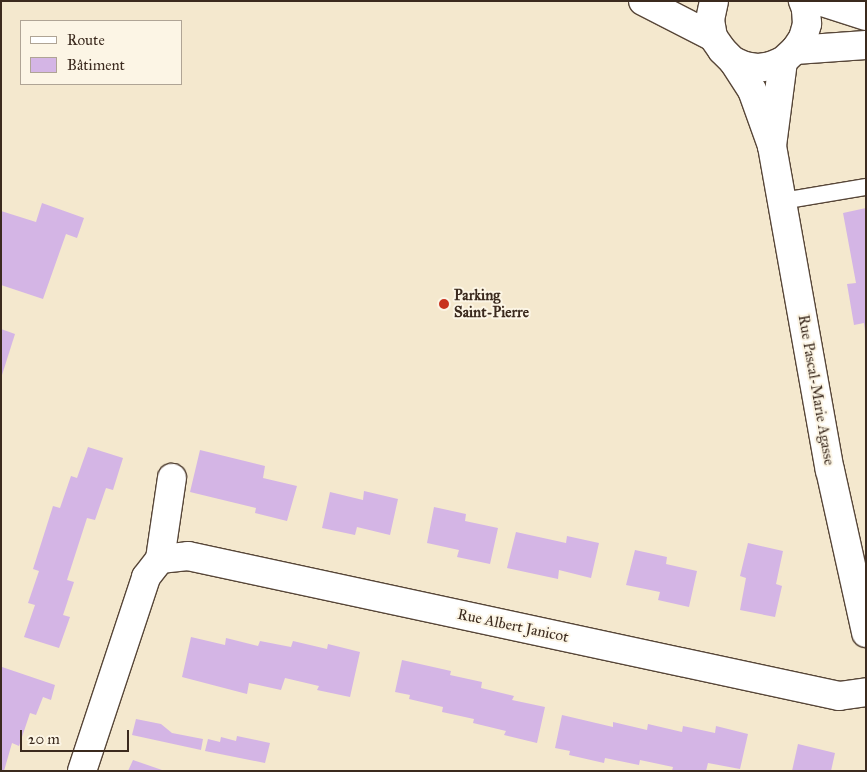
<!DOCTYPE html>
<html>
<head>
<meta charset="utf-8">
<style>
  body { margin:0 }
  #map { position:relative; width:867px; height:772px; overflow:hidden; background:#f4e8ce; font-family:"IM FELL Great Primer",serif }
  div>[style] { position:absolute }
  .building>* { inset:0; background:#d4b5e5 }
  .roads { filter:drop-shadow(1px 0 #574638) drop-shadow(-1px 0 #574638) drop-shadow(0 1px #574638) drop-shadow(0 -1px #574638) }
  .service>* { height:16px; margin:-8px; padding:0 8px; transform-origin:8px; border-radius:8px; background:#fff }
  .minor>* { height:28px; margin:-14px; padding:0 14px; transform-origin:14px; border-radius:14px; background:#fff }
  .tertiary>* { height:28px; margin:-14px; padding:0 14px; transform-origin:14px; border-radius:14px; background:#fff }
  .dots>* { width:14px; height:14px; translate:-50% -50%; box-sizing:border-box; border:2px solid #fcf5e5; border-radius:50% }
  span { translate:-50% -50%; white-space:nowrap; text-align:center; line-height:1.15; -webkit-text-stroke:4px #fcf5e5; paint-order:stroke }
  .poi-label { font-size:15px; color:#3b2a1e; font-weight:700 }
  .left { translate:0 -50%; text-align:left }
  .street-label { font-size:15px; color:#3b2a1e }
  .frame { position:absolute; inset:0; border:2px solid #3b2a1e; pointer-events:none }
  .legend { position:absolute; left:20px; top:20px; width:162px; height:65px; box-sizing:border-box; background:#fcf5e5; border:1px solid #afa495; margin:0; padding:6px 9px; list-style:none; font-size:15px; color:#3b2a1e }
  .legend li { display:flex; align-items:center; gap:10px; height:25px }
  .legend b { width:25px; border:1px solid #afa495 }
  .scale { position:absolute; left:20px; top:730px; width:109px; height:22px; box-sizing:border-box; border:2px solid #3b2a1e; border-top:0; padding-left:6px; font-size:15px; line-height:18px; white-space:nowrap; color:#3b2a1e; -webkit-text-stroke:4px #fcf5e5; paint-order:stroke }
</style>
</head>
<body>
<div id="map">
  <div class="building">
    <div style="clip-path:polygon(42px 203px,84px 218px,77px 238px,66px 234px,43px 299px,1px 285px,1px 211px,36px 222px)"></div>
    <div style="clip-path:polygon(866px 208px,866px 331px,865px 331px,864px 323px,854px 325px,847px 284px,856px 283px,843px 213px)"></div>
    <div style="clip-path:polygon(1px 329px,15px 334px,2px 375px,1px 375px)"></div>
    <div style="clip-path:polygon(88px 447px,123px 458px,113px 490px,106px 488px,95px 520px,87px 518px,67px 580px,74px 582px,63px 615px,70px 617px,59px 648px,24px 637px,35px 605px,28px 603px,39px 571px,33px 569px,53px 506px,60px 508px,71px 476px,77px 478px)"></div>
    <div style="clip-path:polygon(200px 450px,265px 466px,263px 478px,297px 486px,287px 521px,255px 513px,256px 508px,190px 492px)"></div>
    <div style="clip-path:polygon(364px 491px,398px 499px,390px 535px,357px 527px,355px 535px,322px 528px,330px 492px,363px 500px)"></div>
    <div style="clip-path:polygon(434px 507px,466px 514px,465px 521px,498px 528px,490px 564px,457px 557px,459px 550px,427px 543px)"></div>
    <div style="clip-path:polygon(516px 532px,566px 543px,567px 536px,599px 543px,591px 578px,559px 570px,558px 579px,507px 568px)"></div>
    <div style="clip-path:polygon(748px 543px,783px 551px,776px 584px,782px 586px,775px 617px,740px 610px,746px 578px,740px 576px)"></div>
    <div style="clip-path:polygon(635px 550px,667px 557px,666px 564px,697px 571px,689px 607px,658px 600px,660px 592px,626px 585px)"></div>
    <div style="clip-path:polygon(191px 637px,225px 645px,226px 638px,258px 646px,260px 641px,291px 647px,293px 641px,327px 649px,328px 644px,360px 652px,350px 697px,317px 690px,319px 686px,285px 678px,281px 690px,249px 683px,247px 694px,182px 677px)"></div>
    <div style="clip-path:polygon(402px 660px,451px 671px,450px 675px,482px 682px,481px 688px,514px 696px,512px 700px,545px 707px,537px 743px,504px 735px,506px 731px,473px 723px,474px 719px,442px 712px,443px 707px,409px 699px,410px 695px,395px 692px)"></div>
    <div style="clip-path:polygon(2px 667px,55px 685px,51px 700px,43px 697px,36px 715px,30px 713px,19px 746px,12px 743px,4px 771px,1px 771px)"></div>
    <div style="clip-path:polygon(562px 715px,613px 727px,613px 722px,647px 730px,648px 724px,682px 732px,683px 726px,715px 733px,716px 726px,748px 734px,740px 769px,708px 763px,706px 771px,672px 771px,673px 767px,640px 760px,639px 765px,605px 758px,604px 763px,569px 755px,570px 751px,555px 748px)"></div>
    <div style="clip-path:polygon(136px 719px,161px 724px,172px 733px,203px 739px,201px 750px,132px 735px)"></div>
    <div style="clip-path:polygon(237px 736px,270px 743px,265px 763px,205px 751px,208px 739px,220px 742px,221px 737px,236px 741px)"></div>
    <div style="clip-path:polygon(798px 744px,835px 753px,831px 771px,792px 771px)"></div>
    <div style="clip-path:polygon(133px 760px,162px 770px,162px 771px,128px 771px)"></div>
  </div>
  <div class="roads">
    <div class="service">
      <div style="left:782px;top:201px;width:85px;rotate:-9.5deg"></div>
    </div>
    <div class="minor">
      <div style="left:733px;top:61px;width:35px;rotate:57deg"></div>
      <div style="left:752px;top:90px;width:59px;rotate:70.3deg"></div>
      <div style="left:772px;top:146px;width:86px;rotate:-82.6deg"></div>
      <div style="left:772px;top:146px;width:329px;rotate:79.9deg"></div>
      <div style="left:830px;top:470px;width:167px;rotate:77.5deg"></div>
      <div style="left:160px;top:559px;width:82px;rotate:-81.6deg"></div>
      <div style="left:82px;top:771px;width:204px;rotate:-71.7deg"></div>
      <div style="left:146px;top:577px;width:23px;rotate:-52deg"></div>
      <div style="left:160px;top:559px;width:28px;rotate:-6deg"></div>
      <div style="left:188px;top:556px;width:666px;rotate:12.14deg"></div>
      <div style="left:839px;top:696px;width:27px;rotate:-8deg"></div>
    </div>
    <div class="tertiary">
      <div style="left:643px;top:1px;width:79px;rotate:27.2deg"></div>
      <div style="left:714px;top:1px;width:19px;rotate:102deg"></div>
      <div style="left:710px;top:20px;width:17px;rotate:80deg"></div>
      <div style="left:713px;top:37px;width:16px;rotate:55deg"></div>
      <div style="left:722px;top:50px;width:16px;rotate:45deg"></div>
      <div style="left:733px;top:61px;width:13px;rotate:23deg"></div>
      <div style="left:745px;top:66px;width:13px;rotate:9deg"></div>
      <div style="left:758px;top:68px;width:13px;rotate:-9deg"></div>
      <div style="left:771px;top:66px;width:13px;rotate:-23deg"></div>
      <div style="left:783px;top:61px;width:16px;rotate:-43deg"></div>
      <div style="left:795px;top:50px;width:14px;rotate:-56deg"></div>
      <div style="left:803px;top:38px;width:15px;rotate:-74deg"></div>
      <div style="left:807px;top:24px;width:15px;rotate:-94deg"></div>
      <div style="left:806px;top:9px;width:9px;rotate:-111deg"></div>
      <div style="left:819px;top:1px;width:49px;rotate:17.7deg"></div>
      <div style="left:795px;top:50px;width:71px;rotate:-4deg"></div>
    </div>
  </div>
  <div class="dots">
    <div style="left:444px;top:304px;background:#c8321e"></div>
  </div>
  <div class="poi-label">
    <span class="left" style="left:454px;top:304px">Parking<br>Saint-Pierre</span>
  </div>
  <div class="street-label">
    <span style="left:816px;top:390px;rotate:80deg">Rue Pascal-Marie Agasse</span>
    <span style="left:513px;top:626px;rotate:12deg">Rue Albert Janicot</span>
  </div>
  <div class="frame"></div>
  <ul class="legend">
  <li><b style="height:6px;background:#fff"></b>Route</li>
  <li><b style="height:14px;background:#d4b5e5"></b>Bâtiment</li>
  </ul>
  <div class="scale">20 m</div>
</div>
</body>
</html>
